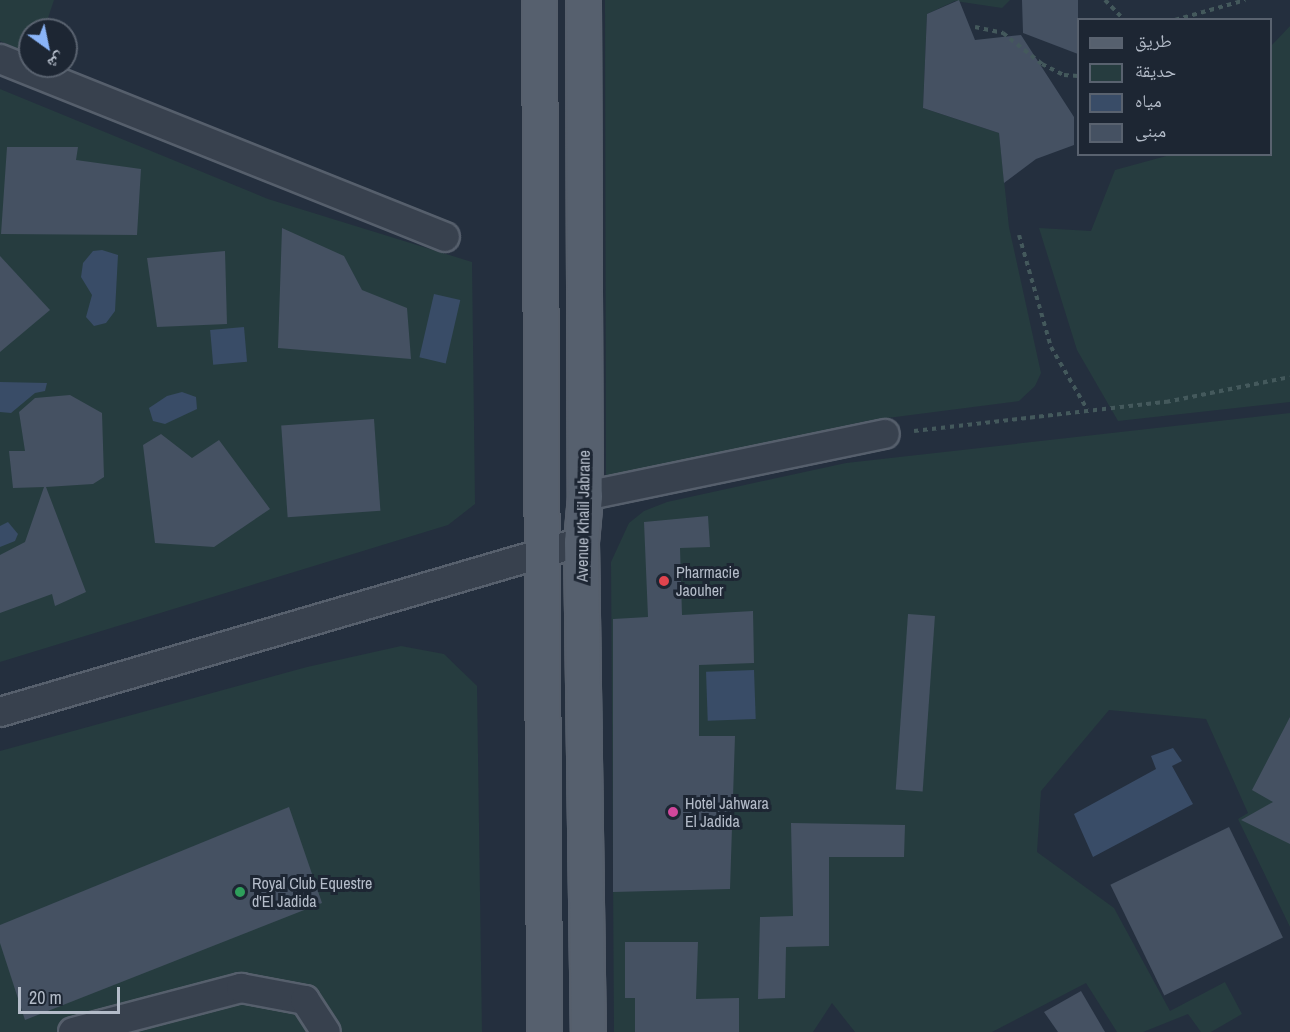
<!DOCTYPE html>
<html>
<head>
<meta charset="utf-8">
<style>
  body { margin:0 }
  #map { position:relative; width:1290px; height:1032px; overflow:hidden; background:#242f3e; font-family:"Archivo Narrow","Noto Naskh Arabic",sans-serif }
  div>[style] { position:absolute }
  .green>* { inset:0; background:#263c3f }
  .water>* { inset:0; background:#394c67; transform-origin:0 0 }
  .building>* { inset:0; background:#455162; transform-origin:0 0 }
  .path>* { height:4px; margin-top:-2px; transform-origin:0; background:repeating-linear-gradient(90deg,#44595c 0 4.5px,transparent 0 9px) }
  .roads { filter:drop-shadow(2px 0 #565f6c) drop-shadow(-2px 0 #565f6c) drop-shadow(0 2px #565f6c) drop-shadow(0 -2px #565f6c) }
  .minor>* { height:28px; margin:-14px; padding:0 14px; transform-origin:14px; border-radius:14px; background:#38414e }
  .primary>* { height:33px; margin:-16.5px; padding:0 16.5px; transform-origin:16.5px; border-radius:16.5px; background:#56606e }
  .dots>* { width:16px; height:16px; translate:-50% -50%; box-sizing:border-box; border:3px solid #1d2633; border-radius:50% }
  span { translate:-50% -50%; white-space:nowrap; text-align:center; line-height:1.15; -webkit-text-stroke:6px #1d2633; paint-order:stroke }
  .street-label { font-size:16px; color:#b4bcc9 }
  .poi-label { font-size:16px; color:#b4bcc9 }
  .left { translate:0 -50%; text-align:left }
  .legend { position:absolute; left:1077px; top:18px; width:195px; height:138px; box-sizing:border-box; background:#1d2633; border:2px solid #59626f; margin:0; padding:8px 10px; list-style:none; font-size:18px; color:#b4bcc9 }
  .legend li { display:flex; align-items:center; gap:12px; height:30px }
  .legend b { width:30px; border:2px solid #59626f }
  .north { position:absolute; left:18px; top:18px; width:60px; height:60px; box-sizing:border-box; background:#1d2633; border:2px solid #59626f; border-radius:50%; rotate:147deg; font-size:16px; font-weight:700; line-height:24px; text-align:center; color:#b4bcc9 }
  .north::after { content:''; display:block; margin:auto; width:21px; height:27px; background:#8ab4f8; clip-path:polygon(50% 0,100% 100%,50% 72%,0 100%) }
  .scale { position:absolute; left:18px; top:987px; width:102px; height:27px; box-sizing:border-box; border:3px solid #b4bcc9; border-top:0; padding-left:8px; font-size:18px; line-height:21px; white-space:nowrap; color:#b4bcc9; -webkit-text-stroke:4px #1d2633; paint-order:stroke }
</style>
</head>
<body>
<div id="map">
  <div class="green">
    <div style="clip-path:polygon(0 0,54px 0,44px 30px,30px 30px,30px 54px,0 41px)"></div>
    <div style="clip-path:polygon(605px 0,1010px 0,1002px 8px,955px 1px,927px 14px,923px 108px,999px 133px,1009px 227px,1041px 373px,1035px 386px,1019px 401px,872px 420px,606px 477px)"></div>
    <div style="clip-path:polygon(1290px 26px,1290px 402px,1118px 421px,1077px 350px,1039px 228px,1091px 231px,1115px 170px,1170px 155px,1270px 154px,1271px 46px)"></div>
    <div style="clip-path:polygon(0 89px,268px 199px,472px 262px,475px 504px,448px 525px,0 662px)"></div>
    <div style="clip-path:polygon(1290px 413px,1290px 927px,1238px 819px,1248px 813px,1206px 719px,1109px 710px,1041px 791px,1037px 852px,1114px 908px,1170px 1011px,1225px 982px,1242px 1014px,1211px 1032px,1201px 1032px,1188px 1014px,1143px 1032px,1117px 1032px,1086px 983px,992px 1032px,855px 1032px,832px 1003px,813px 1032px,614px 1032px,611px 562px,629px 523px,644px 511px,667px 502px,846px 463px)"></div>
    <div style="clip-path:polygon(401px 646px,444px 654px,477px 686px,482px 1032px,0 1032px,0 751px,307px 667px)"></div>
  </div>
  <div class="water">
    <div style="clip-path:polygon(102px 250px,118px 255px,115px 311px,106px 323px,94px 326px,86px 317px,92px 295px,81px 277px,83px 263px,93px 251px)"></div>
    <div style="left:434px;top:294px;width:27px;height:65px;rotate:13deg"></div>
    <div style="left:244px;top:327px;width:35px;height:34px;rotate:85deg"></div>
    <div style="clip-path:polygon(0 382px,47px 383px,45px 391px,35px 393px,11px 413px,0 412px)"></div>
    <div style="clip-path:polygon(182px 392px,196px 397px,197px 409px,165px 424px,153px 421px,149px 408px,167px 396px)"></div>
    <div style="clip-path:polygon(8px 522px,18px 534px,15px 541px,0 547px,0 526px)"></div>
    <div style="left:754px;top:670px;width:49px;height:48px;rotate:88deg"></div>
    <div style="clip-path:polygon(1173px 748px,1182px 761px,1172px 766px,1193px 804px,1093px 857px,1074px 814px,1156px 769px,1151px 756px)"></div>
  </div>
  <div class="building">
    <div style="clip-path:polygon(959px 0,975px 40px,1021px 35px,1074px 117px,1074px 145px,1036px 159px,1004px 183px,999px 133px,923px 108px,927px 14px)"></div>
    <div style="clip-path:polygon(1022px 0,1078px 0,1078px 54px,1023px 33px)"></div>
    <div style="clip-path:polygon(7px 147px,78px 147px,76px 160px,141px 169px,137px 235px,1px 234px)"></div>
    <div style="clip-path:polygon(282px 228px,344px 256px,362px 290px,407px 308px,411px 359px,278px 348px)"></div>
    <div style="clip-path:polygon(225px 251px,227px 324px,157px 327px,147px 258px)"></div>
    <div style="clip-path:polygon(0 256px,50px 310px,0 352px)"></div>
    <div style="clip-path:polygon(70px 395px,102px 413px,104px 477px,93px 484px,46px 487px,86px 592px,55px 606px,52px 594px,0 613px,0 555px,25px 542px,44px 487px,13px 488px,9px 451px,25px 451px,19px 412px,35px 398px)"></div>
    <div style="left:374px;top:419px;width:92px;height:93px;rotate:86deg"></div>
    <div style="clip-path:polygon(161px 434px,192px 458px,219px 440px,270px 509px,214px 547px,155px 543px,143px 445px)"></div>
    <div style="clip-path:polygon(708px 516px,710px 547px,680px 548px,682px 615px,753px 611px,754px 663px,699px 665px,699px 736px,735px 736px,730px 889px,613px 892px,613px 619px,648px 617px,644px 522px)"></div>
    <div style="left:908px;top:614px;width:27px;height:176px;rotate:4deg"></div>
    <div style="clip-path:polygon(1290px 717px,1290px 844px,1241px 820px,1273px 802px,1252px 790px)"></div>
    <div style="clip-path:polygon(289px 807px,322px 903px,25px 1020px,0 943px,0 925px)"></div>
    <div style="clip-path:polygon(791px 823px,905px 825px,904px 857px,829px 857px,829px 946px,786px 947px,785px 998px,758px 999px,760px 917px,793px 916px)"></div>
    <div style="left:1229px;top:827px;width:123px;height:132px;rotate:64deg"></div>
    <div style="clip-path:polygon(625px 942px,698px 942px,696px 999px,739px 998px,739px 1032px,635px 1032px,635px 998px,625px 998px)"></div>
    <div style="clip-path:polygon(1081px 991px,1105px 1032px,1058px 1032px,1044px 1012px)"></div>
  </div>
  <div class="path">
    <div style="left:1105px;top:0;width:28px;rotate:46deg"></div>
    <div style="left:1175px;top:20px;width:73px;rotate:-15.9deg"></div>
    <div style="left:975px;top:27px;width:29px;rotate:12deg"></div>
    <div style="left:1003px;top:33px;width:50px;rotate:38.5deg"></div>
    <div style="left:1042px;top:64px;width:25px;rotate:27deg"></div>
    <div style="left:1064px;top:75px;width:14px;rotate:4deg"></div>
    <div style="left:1019px;top:235px;width:116px;rotate:74.1deg"></div>
    <div style="left:1051px;top:347px;width:72px;rotate:59.9deg"></div>
    <div style="left:914px;top:431px;width:254px;rotate:-6.6deg"></div>
    <div style="left:1166px;top:402px;width:126px;rotate:-11.4deg"></div>
  </div>
  <div class="roads">
    <div class="minor">
      <div style="left:0;top:59px;width:479px;rotate:21.8deg"></div>
      <div style="left:585px;top:496px;width:306px;rotate:-11.7deg"></div>
      <div style="left:0;top:712px;width:605px;rotate:-16.31deg"></div>
      <div style="left:73px;top:1032px;width:174px;rotate:-14.7deg"></div>
      <div style="left:241px;top:988px;width:65px;rotate:10.6deg"></div>
      <div style="left:305px;top:1000px;width:38px;rotate:57deg"></div>
    </div>
    <div class="primary">
      <div style="left:539px;top:0;width:1032px;rotate:89.72deg"></div>
      <div style="left:583px;top:0;width:496px;rotate:89.8deg"></div>
      <div style="left:585px;top:496px;width:46px;rotate:95deg"></div>
      <div style="left:581px;top:542px;width:490px;rotate:89.2deg"></div>
    </div>
  </div>
  <div class="dots">
    <div style="left:664px;top:581px;background:#e0444e"></div>
    <div style="left:673px;top:812px;background:#d1479c"></div>
    <div style="left:240px;top:892px;background:#2e9e5b"></div>
  </div>
  <div class="street-label">
    <span style="left:583px;top:516px;rotate:-89deg">Avenue Khalil Jabrane</span>
  </div>
  <div class="poi-label">
    <span class="left" style="left:676px;top:581px">Pharmacie<br>Jaouher</span>
    <span class="left" style="left:685px;top:812px">Hotel Jahwara<br>El Jadida</span>
    <span class="left" style="left:252px;top:892px">Royal Club Equestre<br>d'El Jadida</span>
  </div>
  <ul class="legend">
  <li><b style="height:8px;background:#56606e"></b>طريق</li>
  <li><b style="height:16px;background:#263c3f"></b>حديقة</li>
  <li><b style="height:16px;background:#394c67"></b>مياه</li>
  <li><b style="height:16px;background:#455162"></b>مبنى</li>
  </ul>
  <div class="north">ش</div>
  <div class="scale">20 m</div>
</div>
</body>
</html>
